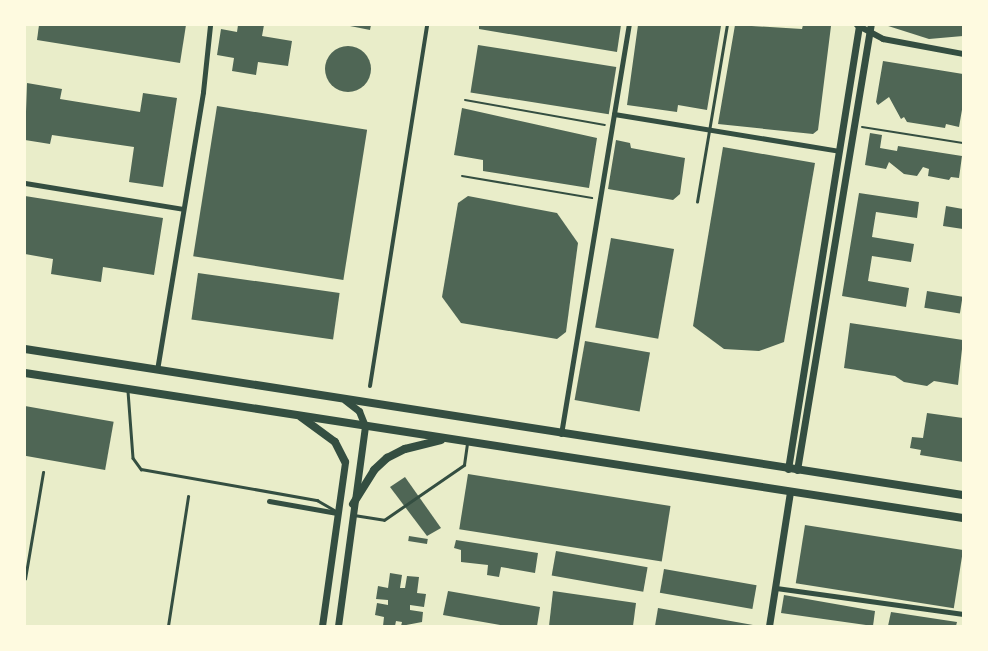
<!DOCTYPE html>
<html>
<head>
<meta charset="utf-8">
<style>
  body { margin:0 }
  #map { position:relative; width:988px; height:651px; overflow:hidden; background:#e9edc9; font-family:"Public Sans",sans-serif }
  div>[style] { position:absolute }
  .building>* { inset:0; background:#4f6655; transform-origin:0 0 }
  .round { border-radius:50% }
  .path>* { height:2px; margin:-1px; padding:0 1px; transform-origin:1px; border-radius:1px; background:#344e41 }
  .service>* { height:2.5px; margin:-1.25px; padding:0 1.25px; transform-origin:1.25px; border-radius:1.25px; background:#344e41 }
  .pedestrian>* { height:4px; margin:-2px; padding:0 2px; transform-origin:2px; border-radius:2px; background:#344e41 }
  .minor>* { height:5px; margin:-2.5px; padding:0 2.5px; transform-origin:2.5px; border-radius:2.5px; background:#344e41 }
  .tertiary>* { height:6px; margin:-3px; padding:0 3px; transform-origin:3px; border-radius:3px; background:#344e41 }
  .secondary>* { height:7px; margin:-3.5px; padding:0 3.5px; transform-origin:3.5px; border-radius:3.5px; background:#344e41 }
  .primary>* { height:8px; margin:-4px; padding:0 4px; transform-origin:4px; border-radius:4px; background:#344e41 }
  span { translate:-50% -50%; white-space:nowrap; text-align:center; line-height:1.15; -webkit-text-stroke:4.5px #fefae0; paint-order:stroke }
  .frame { position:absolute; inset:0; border:26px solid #fefae0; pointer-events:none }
</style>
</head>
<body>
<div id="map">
  <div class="building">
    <div style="clip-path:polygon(39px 25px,186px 25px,180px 63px,37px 40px)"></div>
    <div style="clip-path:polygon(238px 25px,264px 25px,262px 36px,292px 41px,288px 66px,258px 62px,256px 75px,232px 71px,234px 58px,217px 55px,221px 29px,237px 32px)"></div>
    <div style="clip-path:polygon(345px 25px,371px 25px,370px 30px)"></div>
    <div style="clip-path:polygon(479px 25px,621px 25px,617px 52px,479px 29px)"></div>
    <div style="clip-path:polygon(638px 25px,721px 26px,707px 110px,678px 105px,677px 112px,627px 105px)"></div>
    <div style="clip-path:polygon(735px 25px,802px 29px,803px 25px,831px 26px,818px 130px,813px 134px,718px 124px)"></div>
    <div style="clip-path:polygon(885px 25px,963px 25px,963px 36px,929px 39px)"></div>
    <div style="left:478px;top:45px;width:140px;height:48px;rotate:9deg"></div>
    <div class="round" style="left:325px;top:46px;width:46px;height:46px"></div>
    <div style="clip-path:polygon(883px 61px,963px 74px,963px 104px,959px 127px,946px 124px,945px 128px,907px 122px,904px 117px,901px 119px,889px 97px,878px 105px,876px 102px)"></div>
    <div style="clip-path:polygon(27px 83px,62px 89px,60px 99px,140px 112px,143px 93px,177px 98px,163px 187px,129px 182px,134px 147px,52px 135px,50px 144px,25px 140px)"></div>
    <div style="left:217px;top:106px;width:152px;height:152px;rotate:9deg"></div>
    <div style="clip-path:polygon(462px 108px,597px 138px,589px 188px,483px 171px,483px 160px,454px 155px)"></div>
    <div style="clip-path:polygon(870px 133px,882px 135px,880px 148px,897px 151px,898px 146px,962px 156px,959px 178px,951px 177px,949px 180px,928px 176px,929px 169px,923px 167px,917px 176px,904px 174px,889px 162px,886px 169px,865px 165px)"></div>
    <div style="clip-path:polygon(616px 140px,630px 143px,631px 148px,685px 158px,680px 194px,673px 200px,608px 189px)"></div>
    <div style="clip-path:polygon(723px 147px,815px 163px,784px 342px,759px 351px,724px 349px,693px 326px)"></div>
    <div style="clip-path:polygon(859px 193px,919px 202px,917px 218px,876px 212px,872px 237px,914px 244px,911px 262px,872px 256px,868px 281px,909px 288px,906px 307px,842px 296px)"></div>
    <div style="clip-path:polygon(25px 196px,163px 218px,154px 275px,103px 267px,101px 282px,51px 274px,53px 259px,25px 254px)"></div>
    <div style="clip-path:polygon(468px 196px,557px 213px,578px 243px,566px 332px,557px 339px,461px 323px,442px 297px,458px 203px)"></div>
    <div style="clip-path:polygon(946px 206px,963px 209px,963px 229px,943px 226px)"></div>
    <div style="left:611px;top:238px;width:64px;height:91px;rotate:10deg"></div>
    <div style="left:198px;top:273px;width:143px;height:47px;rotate:8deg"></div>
    <div style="left:927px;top:291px;width:36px;height:17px;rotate:9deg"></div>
    <div style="clip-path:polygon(850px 323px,963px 340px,958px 385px,934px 381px,927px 386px,904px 382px,895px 376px,844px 368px)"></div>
    <div style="left:585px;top:341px;width:66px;height:60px;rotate:10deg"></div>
    <div style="left:25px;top:406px;width:90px;height:49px;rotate:10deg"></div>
    <div style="clip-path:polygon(927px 413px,963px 418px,963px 462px,920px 455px,921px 450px,910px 448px,912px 437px,923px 438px)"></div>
    <div style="left:468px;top:474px;width:205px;height:56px;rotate:9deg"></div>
    <div style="clip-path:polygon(405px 477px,441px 528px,427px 536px,390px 487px)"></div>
    <div style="left:805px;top:525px;width:160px;height:59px;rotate:9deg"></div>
    <div style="left:409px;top:536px;width:19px;height:5px;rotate:9deg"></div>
    <div style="clip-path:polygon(456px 540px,538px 553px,535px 573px,501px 567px,499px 577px,487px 575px,488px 565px,461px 562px,461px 550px,454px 548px)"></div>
    <div style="left:556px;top:551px;width:93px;height:25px;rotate:10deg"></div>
    <div style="left:664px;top:569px;width:94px;height:24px;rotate:10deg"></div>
    <div style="clip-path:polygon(390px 573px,402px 575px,400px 588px,405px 588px,407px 576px,419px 577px,417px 593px,426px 594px,424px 607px,410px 605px,410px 610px,423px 612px,422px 622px,401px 626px,402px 622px,396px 621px,395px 626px,383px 626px,384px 617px,375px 615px,377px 603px,388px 605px,388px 600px,376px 599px,378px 586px,388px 588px)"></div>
    <div style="clip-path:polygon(448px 591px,540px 607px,537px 626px,506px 626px,443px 615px)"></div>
    <div style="clip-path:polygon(553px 591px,636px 603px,633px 626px,549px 626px)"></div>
    <div style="clip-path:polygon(784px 595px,875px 611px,873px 626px,781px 613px)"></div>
    <div style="clip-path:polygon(658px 608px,753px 625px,753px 626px,655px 626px)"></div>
    <div style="clip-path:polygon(891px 612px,957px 622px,956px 626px,888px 626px)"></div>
  </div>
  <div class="path">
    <div style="left:465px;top:100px;width:142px;rotate:10.1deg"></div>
    <div style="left:862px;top:127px;width:102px;rotate:9deg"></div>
    <div style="left:462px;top:176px;width:132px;rotate:9.6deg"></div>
  </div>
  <div class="service">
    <div style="left:697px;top:202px;width:180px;rotate:-80.4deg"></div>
    <div style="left:128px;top:391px;width:67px;rotate:85.7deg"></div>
    <div style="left:133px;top:458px;width:14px;rotate:54deg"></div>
    <div style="left:141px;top:469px;width:179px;rotate:10deg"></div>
    <div style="left:317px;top:500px;width:20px;rotate:30deg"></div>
    <div style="left:354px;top:515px;width:30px;rotate:9deg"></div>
    <div style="left:384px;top:520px;width:97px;rotate:-34.5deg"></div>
    <div style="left:464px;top:465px;width:22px;rotate:-82deg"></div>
    <div style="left:25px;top:579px;width:108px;rotate:-80.4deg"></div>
    <div style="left:168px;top:626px;width:131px;rotate:-81.2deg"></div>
  </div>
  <div class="pedestrian">
    <div style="left:370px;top:386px;width:365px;rotate:-81deg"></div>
  </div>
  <div class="minor">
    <div style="left:614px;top:114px;width:228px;rotate:9.3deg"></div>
    <div style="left:25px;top:183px;width:160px;rotate:9.3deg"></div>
    <div style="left:157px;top:370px;width:282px;rotate:-80.6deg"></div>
    <div style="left:203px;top:92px;width:67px;rotate:-84deg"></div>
    <div style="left:561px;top:434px;width:415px;rotate:-80.6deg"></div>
    <div style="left:269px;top:501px;width:69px;rotate:10deg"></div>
    <div style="left:776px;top:588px;width:189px;rotate:7.9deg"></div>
  </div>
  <div class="tertiary">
    <div style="left:857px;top:25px;width:30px;rotate:28deg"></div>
    <div style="left:883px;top:39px;width:81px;rotate:10.6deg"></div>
  </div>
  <div class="secondary">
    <div style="left:788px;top:469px;width:450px;rotate:-80.9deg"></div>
    <div style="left:797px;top:470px;width:451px;rotate:-80.6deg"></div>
    <div style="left:322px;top:626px;width:166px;rotate:-82deg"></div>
    <div style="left:338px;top:626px;width:202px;rotate:-82.3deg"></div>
    <div style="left:365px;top:426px;width:16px;rotate:-112deg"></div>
    <div style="left:359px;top:411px;width:18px;rotate:-142deg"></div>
    <div style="left:769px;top:626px;width:136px;rotate:-81.1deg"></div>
  </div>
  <div class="primary">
    <div style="left:25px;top:349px;width:949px;rotate:8.85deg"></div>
    <div style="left:25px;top:373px;width:949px;rotate:8.79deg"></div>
    <div style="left:301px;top:417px;width:42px;rotate:36.3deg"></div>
    <div style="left:335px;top:442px;width:22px;rotate:63deg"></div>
    <div style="left:353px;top:504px;width:40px;rotate:-58deg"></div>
    <div style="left:374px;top:470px;width:18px;rotate:-43deg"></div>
    <div style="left:387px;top:458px;width:20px;rotate:-27deg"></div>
    <div style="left:405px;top:449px;width:37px;rotate:-14deg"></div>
  </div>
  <div class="frame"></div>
</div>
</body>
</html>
